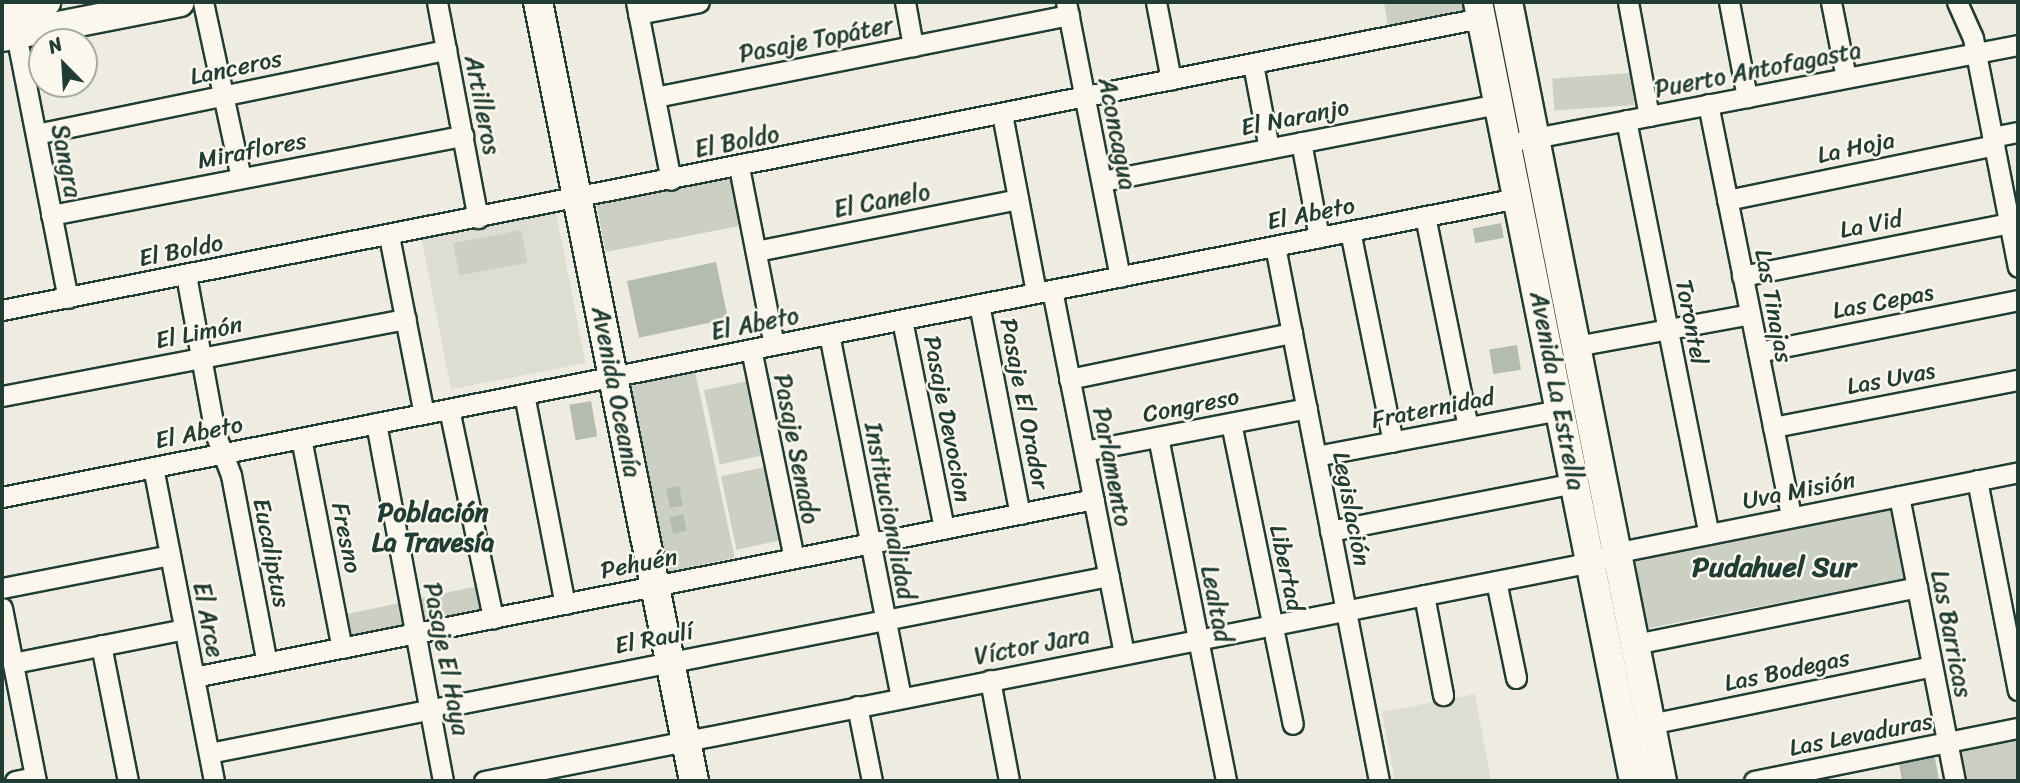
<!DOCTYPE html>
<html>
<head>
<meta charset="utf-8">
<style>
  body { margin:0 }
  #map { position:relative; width:2020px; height:783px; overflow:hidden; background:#eeece1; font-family:Sriracha,sans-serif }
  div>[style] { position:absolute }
  .built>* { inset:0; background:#ddddd2; transform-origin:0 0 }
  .green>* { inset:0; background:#cbcfc4; transform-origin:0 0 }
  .building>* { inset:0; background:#b4bbb0; transform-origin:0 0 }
  .roads { filter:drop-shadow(2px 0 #1f3d34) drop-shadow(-2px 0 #1f3d34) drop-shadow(0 2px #1f3d34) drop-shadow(0 -2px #1f3d34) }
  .street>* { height:19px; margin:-9.5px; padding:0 9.5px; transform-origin:9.5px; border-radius:9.5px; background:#fbf7ec }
  .secondary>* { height:28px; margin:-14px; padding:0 14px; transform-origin:14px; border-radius:14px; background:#fbf7ec }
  span { translate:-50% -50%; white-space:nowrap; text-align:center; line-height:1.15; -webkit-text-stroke:5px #fbf7ec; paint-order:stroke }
  .street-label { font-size:24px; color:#1f3d34 }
  .neighbourhood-label { font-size:26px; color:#1f3d34; font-weight:700 }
  .quarter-label { font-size:28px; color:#1f3d34; font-weight:700 }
  .frame { position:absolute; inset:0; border:4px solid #1f3d34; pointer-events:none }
  .north { position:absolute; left:28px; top:28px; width:70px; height:70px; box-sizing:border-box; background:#fbf7ec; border:2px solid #a3ada2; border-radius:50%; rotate:336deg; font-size:19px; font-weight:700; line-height:28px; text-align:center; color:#1f3d34 }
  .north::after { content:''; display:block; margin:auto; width:24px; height:32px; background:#1f3d34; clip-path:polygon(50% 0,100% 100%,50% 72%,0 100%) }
</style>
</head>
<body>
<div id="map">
  <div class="built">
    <div style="left:556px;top:212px;width:154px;height:137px;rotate:79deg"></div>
    <div style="clip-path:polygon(1475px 694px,1491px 781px,1395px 781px,1382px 712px)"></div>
  </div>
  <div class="green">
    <div style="clip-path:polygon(1384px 2px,1470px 2px,1471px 12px,1388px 27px)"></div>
    <div style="left:1632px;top:73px;width:32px;height:80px;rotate:86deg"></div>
    <div style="left:729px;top:174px;width:53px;height:136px;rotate:79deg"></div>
    <div style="left:521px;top:230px;width:33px;height:69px;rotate:79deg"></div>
    <div style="left:695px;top:371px;width:191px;height:71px;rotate:78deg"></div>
    <div style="left:747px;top:381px;width:76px;height:44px;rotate:78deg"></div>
    <div style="left:765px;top:467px;width:75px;height:45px;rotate:78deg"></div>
    <div style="left:1889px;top:504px;width:76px;height:262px;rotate:79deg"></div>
    <div style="left:478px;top:586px;width:24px;height:58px;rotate:78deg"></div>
    <div style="left:404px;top:602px;width:24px;height:58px;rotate:78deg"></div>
    <div style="clip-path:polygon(2018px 733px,2018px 781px,1959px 781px,1952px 746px)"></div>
  </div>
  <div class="building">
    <div style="left:1501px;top:223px;width:15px;height:29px;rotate:79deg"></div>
    <div style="left:716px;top:262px;width:58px;height:91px;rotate:78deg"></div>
    <div style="left:1517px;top:345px;width:25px;height:28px;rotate:81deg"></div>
    <div style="left:591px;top:401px;width:36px;height:22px;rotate:80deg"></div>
    <div style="left:679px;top:486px;width:20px;height:13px;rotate:79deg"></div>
    <div style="left:683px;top:514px;width:17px;height:14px;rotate:77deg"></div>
    <div style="clip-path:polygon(1934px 752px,1939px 781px,1902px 781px,1898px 758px)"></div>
  </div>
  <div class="roads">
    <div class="street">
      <div style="left:203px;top:2px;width:180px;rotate:77.8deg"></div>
      <div style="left:437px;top:2px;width:220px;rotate:79.3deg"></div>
      <div style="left:636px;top:2px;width:181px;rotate:78.9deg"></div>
      <div style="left:905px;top:2px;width:45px;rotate:79.7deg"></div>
      <div style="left:1066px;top:2px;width:280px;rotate:78.9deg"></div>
      <div style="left:1156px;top:2px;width:79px;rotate:79.1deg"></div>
      <div style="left:1628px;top:2px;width:116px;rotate:79.6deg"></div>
      <div style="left:1729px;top:2px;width:97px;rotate:79.3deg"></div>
      <div style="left:1831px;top:2px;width:77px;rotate:78.8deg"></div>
      <div style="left:1957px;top:2px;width:39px;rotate:66deg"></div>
      <div style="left:1973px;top:38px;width:233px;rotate:78.9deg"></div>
      <div style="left:638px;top:14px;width:62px;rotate:-11.1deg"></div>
      <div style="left:16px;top:34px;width:269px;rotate:78.9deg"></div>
      <div style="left:1253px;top:64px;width:86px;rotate:79.3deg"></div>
      <div style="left:655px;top:97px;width:422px;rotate:-11.2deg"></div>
      <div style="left:1708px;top:104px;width:421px;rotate:78.6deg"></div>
      <div style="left:1002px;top:114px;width:182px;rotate:79.2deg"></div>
      <div style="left:1626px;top:120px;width:422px;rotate:78.7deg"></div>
      <div style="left:36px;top:134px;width:419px;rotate:-11.6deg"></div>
      <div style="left:1992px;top:137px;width:26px;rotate:-11deg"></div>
      <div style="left:1524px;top:140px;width:503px;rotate:-10.89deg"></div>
      <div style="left:1301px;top:142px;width:97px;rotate:79.3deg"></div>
      <div style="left:739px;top:167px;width:181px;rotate:78.9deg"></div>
      <div style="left:1102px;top:181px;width:403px;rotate:-11deg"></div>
      <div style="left:1727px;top:200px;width:273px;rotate:-11.6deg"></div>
      <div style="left:51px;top:215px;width:420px;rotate:-10.9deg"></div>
      <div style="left:1425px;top:216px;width:215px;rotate:78.5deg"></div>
      <div style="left:1350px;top:231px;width:215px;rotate:78.5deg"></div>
      <div style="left:389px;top:236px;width:181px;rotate:78.9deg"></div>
      <div style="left:1275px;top:246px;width:545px;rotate:79deg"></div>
      <div style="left:756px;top:251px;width:267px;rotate:-11.2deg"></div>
      <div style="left:186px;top:275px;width:161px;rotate:79.6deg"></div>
      <div style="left:215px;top:433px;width:45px;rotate:69.1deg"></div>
      <div style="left:231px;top:475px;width:191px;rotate:79.2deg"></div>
      <div style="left:1742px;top:276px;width:273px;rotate:-11.2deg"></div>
      <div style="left:1052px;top:290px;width:370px;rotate:78.8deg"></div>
      <div style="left:979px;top:304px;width:214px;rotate:79deg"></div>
      <div style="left:2px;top:310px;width:1508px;rotate:-11.17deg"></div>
      <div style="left:902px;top:320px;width:213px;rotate:78.6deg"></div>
      <div style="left:829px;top:334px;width:370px;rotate:78.8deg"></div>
      <div style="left:1576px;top:346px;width:177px;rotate:-10.4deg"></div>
      <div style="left:751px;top:349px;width:213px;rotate:78.4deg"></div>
      <div style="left:1758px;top:352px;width:265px;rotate:-11.3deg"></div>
      <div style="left:1069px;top:379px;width:228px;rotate:-11.7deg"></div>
      <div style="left:524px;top:394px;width:214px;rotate:79deg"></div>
      <div style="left:2px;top:396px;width:411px;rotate:-10.8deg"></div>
      <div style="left:449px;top:409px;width:214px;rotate:78.1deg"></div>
      <div style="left:376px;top:423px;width:364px;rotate:79.4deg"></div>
      <div style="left:1231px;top:423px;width:307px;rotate:78.4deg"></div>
      <div style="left:1773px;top:427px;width:249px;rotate:-10.9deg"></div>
      <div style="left:1158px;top:437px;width:351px;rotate:78.8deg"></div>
      <div style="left:301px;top:438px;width:214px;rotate:79deg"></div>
      <div style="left:1084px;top:451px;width:227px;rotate:-10.9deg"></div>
      <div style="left:1316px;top:456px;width:248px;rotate:-10.7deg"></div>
      <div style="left:153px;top:467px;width:320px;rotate:79deg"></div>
      <div style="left:1977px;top:480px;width:214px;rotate:79deg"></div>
      <div style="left:1899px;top:496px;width:290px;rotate:78.9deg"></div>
      <div style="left:2px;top:497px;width:1545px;rotate:-11.16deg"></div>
      <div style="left:1330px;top:531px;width:250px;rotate:-11.1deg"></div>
      <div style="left:1496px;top:581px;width:99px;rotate:78.3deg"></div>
      <div style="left:2px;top:588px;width:171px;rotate:-11.1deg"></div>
      <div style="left:1424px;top:595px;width:102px;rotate:79.2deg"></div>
      <div style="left:2px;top:608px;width:176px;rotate:78.9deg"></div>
      <div style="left:1635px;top:644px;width:288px;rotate:-11.4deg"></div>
      <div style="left:101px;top:645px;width:139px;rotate:78.8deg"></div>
      <div style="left:13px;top:663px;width:174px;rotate:-11.2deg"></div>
      <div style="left:194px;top:677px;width:917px;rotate:-11.19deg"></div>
      <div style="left:990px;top:680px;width:103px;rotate:79.3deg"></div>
      <div style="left:857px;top:706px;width:76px;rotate:78.7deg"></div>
      <div style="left:1650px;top:724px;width:288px;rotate:-11.6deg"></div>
      <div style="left:209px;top:753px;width:917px;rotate:-11.13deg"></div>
      <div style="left:15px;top:781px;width:20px;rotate:-11deg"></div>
      <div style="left:484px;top:781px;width:1114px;rotate:-11.18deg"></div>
      <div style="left:1577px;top:565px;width:54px;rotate:-16.1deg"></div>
      <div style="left:1629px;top:550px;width:397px;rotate:-11.3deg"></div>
      <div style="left:1754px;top:781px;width:269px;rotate:-11.4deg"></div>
    </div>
    <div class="secondary">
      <div style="left:538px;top:2px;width:794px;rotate:78.68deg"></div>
      <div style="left:1478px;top:2px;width:794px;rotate:78.68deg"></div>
      <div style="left:1508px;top:2px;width:794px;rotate:78.82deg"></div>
      <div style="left:2px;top:10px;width:45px;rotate:-10.3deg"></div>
      <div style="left:2px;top:37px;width:181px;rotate:-11.1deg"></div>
    </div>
  </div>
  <div class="street-label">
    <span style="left:816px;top:40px;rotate:-11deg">Pasaje Topáter</span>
    <span style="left:236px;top:68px;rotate:-12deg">Lanceros</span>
    <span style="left:1758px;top:70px;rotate:-11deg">Puerto Antofagasta</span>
    <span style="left:482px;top:105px;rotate:79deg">Artilleros</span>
    <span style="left:1295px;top:118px;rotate:-11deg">El Naranjo</span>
    <span style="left:1117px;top:134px;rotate:79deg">Aconcagua</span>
    <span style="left:737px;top:142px;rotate:-11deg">El Boldo</span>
    <span style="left:1856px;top:148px;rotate:-12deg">La Hoja</span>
    <span style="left:252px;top:151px;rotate:-11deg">Miraflores</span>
    <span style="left:66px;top:161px;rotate:79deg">Sangra</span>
    <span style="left:882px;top:201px;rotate:-11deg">El Canelo</span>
    <span style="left:1311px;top:214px;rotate:-11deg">El Abeto</span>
    <span style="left:1871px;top:225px;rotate:-11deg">La Vid</span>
    <span style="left:181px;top:251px;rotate:-11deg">El Boldo</span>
    <span style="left:1883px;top:302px;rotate:-11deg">Las Cepas</span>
    <span style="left:1773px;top:306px;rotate:79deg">Las Tinajas</span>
    <span style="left:1691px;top:322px;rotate:79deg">Torontel</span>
    <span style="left:755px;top:324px;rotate:-11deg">El Abeto</span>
    <span style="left:199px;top:333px;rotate:-11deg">El Limón</span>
    <span style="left:1891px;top:379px;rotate:-11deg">Las Uvas</span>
    <span style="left:1557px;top:391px;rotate:79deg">Avenida La Estrella</span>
    <span style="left:616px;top:392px;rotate:79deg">Avenida Oceanía</span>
    <span style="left:1024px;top:404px;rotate:79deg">Pasaje El Orador</span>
    <span style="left:1191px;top:406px;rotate:-11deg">Congreso</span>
    <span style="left:1433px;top:409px;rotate:-11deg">Fraternidad</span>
    <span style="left:947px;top:419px;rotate:79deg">Pasaje Devocion</span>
    <span style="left:199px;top:433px;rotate:-11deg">El Abeto</span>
    <span style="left:796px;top:449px;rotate:79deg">Pasaje Senado</span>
    <span style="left:1112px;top:467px;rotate:79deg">Parlamento</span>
    <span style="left:1799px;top:491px;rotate:-11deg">Uva Misión</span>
    <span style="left:1351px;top:509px;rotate:79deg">Legislación</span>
    <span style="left:889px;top:511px;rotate:79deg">Institucionalidad</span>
    <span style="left:346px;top:538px;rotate:79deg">Fresno</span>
    <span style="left:271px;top:553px;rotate:79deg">Eucaliptus</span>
    <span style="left:639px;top:564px;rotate:-11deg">Pehuén</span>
    <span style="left:1286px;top:568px;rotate:78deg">Libertad</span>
    <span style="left:1216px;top:604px;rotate:79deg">Lealtad</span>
    <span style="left:208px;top:620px;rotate:79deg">El Arce</span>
    <span style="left:1951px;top:634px;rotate:79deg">Las Barricas</span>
    <span style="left:654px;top:639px;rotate:-11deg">El Raulí</span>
    <span style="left:1032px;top:646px;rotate:-11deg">Víctor Jara</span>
    <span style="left:446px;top:659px;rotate:79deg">Pasaje El Haya</span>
    <span style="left:1787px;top:671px;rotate:-12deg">Las Bodegas</span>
    <span style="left:1861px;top:735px;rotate:-11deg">Las Levaduras</span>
  </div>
  <div class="neighbourhood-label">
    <span style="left:433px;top:528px">Población<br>La Travesía</span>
  </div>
  <div class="quarter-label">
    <span style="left:1774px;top:567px">Pudahuel Sur</span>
  </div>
  <div class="frame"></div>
  <div class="north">N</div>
</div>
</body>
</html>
